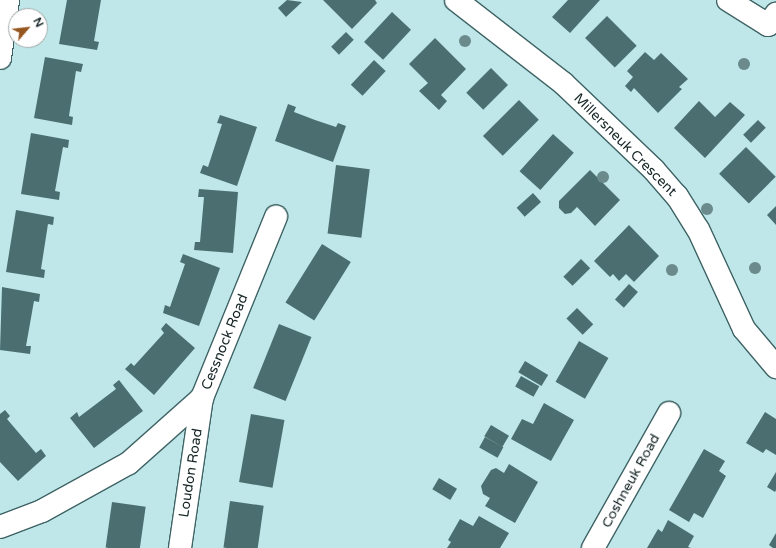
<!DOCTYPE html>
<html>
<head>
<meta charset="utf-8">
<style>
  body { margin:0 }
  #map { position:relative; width:776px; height:548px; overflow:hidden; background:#bfe7e9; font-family:"Varela Round",sans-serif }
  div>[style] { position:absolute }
  .building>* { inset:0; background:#4b6f71; transform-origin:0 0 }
  .roads { filter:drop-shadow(1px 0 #3f6365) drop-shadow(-1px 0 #3f6365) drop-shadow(0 1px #3f6365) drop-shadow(0 -1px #3f6365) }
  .street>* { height:22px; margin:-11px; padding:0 11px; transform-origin:11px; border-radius:11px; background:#fff }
  .trees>* { width:12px; height:12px; margin:-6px; border-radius:50%; background:#6a8a8c }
  span { translate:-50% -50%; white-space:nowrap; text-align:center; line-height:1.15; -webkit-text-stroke:4px #fff; paint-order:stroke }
  .street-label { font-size:14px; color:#142324 }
  .north { position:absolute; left:8px; top:8px; width:40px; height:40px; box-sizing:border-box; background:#fff; border:1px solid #a1a7a7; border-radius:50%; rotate:62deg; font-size:11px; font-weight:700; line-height:16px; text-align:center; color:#142324 }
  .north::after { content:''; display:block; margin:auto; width:14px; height:18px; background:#96561f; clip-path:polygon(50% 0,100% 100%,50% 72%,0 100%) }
</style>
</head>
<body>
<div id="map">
  <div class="building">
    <div style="clip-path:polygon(67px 0,101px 0,94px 41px,99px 42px,97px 50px,59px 44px)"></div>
    <div style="clip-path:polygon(287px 0,302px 2px,286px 17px,278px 8px)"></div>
    <div style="clip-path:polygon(323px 0,375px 0,377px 3px,352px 29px)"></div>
    <div style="clip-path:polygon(568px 0,600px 0,570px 33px,552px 17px)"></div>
    <div style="left:392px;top:12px;width:26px;height:41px;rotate:43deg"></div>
    <div style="left:607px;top:16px;width:42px;height:31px;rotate:45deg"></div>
    <div style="left:346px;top:32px;width:11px;height:21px;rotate:45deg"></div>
    <div style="clip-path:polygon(435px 38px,466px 69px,441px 95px,447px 101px,439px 110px,419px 91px,428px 83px,409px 64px)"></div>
    <div style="clip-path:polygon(645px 52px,654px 60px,661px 53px,688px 79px,679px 87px,682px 89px,658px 113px,634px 88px,631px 92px,625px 86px,633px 77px,627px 71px)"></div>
    <div style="clip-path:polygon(45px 57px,83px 64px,81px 72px,76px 71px,69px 116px,73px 117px,72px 125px,34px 118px)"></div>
    <div style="left:374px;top:60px;width:16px;height:34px;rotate:43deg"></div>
    <div style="left:491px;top:68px;width:24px;height:35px;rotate:45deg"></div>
    <div style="left:519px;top:100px;width:28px;height:51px;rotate:45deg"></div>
    <div style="clip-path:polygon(699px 101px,715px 117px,730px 102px,745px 115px,705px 158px,674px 128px)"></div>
    <div style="clip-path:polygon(288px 104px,296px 107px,294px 112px,315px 120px,336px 127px,338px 123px,346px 126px,333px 162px,275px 141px)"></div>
    <div style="clip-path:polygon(220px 115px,257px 127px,237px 186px,200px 173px,203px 165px,208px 167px,222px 124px,217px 123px)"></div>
    <div style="left:758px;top:120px;width:11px;height:21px;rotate:45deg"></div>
    <div style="clip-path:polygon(31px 133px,69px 140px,68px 148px,63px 147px,55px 191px,60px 192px,59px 200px,21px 194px)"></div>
    <div style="left:553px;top:134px;width:28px;height:50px;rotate:42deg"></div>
    <div style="left:746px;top:147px;width:42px;height:38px;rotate:45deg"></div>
    <div style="left:336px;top:165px;width:34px;height:69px;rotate:7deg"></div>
    <div style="clip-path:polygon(590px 170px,620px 200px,595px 226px,577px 207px,571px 213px,565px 214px,559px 208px,559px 201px)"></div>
    <div style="clip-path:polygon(199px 189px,238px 192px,233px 253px,194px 250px,195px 242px,200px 242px,204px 197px,198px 197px)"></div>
    <div style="left:533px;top:193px;width:12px;height:22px;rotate:48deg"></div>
    <div style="clip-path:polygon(776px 206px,776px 225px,767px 215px)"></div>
    <div style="clip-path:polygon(16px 210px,54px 217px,53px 225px,48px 224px,41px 269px,45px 270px,44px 278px,6px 272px)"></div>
    <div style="clip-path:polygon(629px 225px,659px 256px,634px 282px,626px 274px,619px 281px,613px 274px,610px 277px,594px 261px)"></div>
    <div style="left:322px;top:244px;width:34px;height:69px;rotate:32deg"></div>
    <div style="clip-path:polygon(183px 254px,220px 268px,199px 326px,163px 313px,165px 305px,170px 307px,185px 264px,180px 262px)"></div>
    <div style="left:581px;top:259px;width:13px;height:25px;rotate:45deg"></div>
    <div style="left:629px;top:284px;width:12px;height:21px;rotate:42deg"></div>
    <div style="clip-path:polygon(2px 287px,40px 294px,39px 302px,34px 301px,26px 346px,31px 346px,30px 354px,0 350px)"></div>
    <div style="left:577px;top:308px;width:23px;height:15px;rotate:45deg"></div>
    <div style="clip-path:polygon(166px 323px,195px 348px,154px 395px,125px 369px,131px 363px,134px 366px,164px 333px,161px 329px)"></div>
    <div style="left:279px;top:324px;width:35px;height:69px;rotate:22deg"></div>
    <div style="left:579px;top:341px;width:34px;height:47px;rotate:30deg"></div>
    <div style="left:525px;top:361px;width:27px;height:13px;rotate:31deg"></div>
    <div style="left:521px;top:376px;width:21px;height:12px;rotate:29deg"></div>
    <div style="clip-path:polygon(119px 380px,143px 411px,94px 448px,70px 418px,77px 412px,79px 417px,116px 389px,113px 385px)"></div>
    <div style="clip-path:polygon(544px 403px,574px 420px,551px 461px,511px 439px,522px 419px,533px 424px)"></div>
    <div style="clip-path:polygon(5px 410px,10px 416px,7px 419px,36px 453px,41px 449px,46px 456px,18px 481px,0 462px,0 414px)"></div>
    <div style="clip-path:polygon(765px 412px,776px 419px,776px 455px,766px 449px,763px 453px,746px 443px)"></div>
    <div style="left:251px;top:414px;width:34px;height:69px;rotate:10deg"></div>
    <div style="left:491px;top:425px;width:21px;height:13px;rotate:31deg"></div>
    <div style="left:485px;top:437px;width:21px;height:12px;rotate:29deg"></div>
    <div style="clip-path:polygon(704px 449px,725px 461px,719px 471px,726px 476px,703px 518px,694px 513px,689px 522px,669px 510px)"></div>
    <div style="clip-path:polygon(509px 464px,538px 482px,515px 523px,485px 506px,490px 498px,483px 494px,481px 486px,491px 470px,496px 468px,504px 473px)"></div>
    <div style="clip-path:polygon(776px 472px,776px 490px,775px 492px,767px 487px)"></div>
    <div style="left:439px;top:478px;width:21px;height:13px;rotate:31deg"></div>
    <div style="left:230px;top:501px;width:34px;height:47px;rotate:8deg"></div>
    <div style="left:112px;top:502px;width:34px;height:46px;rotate:8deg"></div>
    <div style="clip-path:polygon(479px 516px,509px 533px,500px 548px,447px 548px,451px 542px,448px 540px,460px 519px,473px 526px)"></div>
    <div style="clip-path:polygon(668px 520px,694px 536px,688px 547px,691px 548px,647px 548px,658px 529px,662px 532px)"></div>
    <div style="clip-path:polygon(776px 533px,776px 548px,773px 548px,769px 545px)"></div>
  </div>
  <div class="roads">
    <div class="street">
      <div style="left:456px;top:0;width:135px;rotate:37.8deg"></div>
      <div style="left:563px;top:83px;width:126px;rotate:43.7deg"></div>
      <div style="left:654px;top:170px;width:35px;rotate:49deg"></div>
      <div style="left:677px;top:196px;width:39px;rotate:58deg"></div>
      <div style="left:698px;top:229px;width:110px;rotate:65.3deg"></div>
      <div style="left:744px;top:329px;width:50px;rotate:49.9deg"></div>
      <div style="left:728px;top:0;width:47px;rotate:32deg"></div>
      <div style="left:768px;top:25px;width:14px;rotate:-54deg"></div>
      <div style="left:0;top:58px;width:59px;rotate:-82.1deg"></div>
      <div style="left:0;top:527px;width:45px;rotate:-20.9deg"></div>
      <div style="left:42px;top:511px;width:99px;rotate:-28.9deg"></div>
      <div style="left:129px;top:463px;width:98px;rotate:-41.7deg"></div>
      <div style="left:202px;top:398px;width:196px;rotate:-67.8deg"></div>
      <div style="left:180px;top:548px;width:152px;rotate:-81.7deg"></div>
      <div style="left:593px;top:548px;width:155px;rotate:-60.6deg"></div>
    </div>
  </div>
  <div class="trees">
    <div style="left:465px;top:41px"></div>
    <div style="left:744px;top:64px"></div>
    <div style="left:603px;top:177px"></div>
    <div style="left:707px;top:209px"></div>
    <div style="left:755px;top:268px"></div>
    <div style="left:672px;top:270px"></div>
  </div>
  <div class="street-label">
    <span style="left:625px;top:145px;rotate:45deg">Millersneuk Crescent</span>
    <span style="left:225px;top:342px;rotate:-68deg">Cessnock Road</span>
    <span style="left:191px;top:473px;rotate:-81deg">Loudon Road</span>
    <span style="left:631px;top:481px;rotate:-61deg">Coshneuk Road</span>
  </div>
  <div class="north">N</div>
</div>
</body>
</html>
